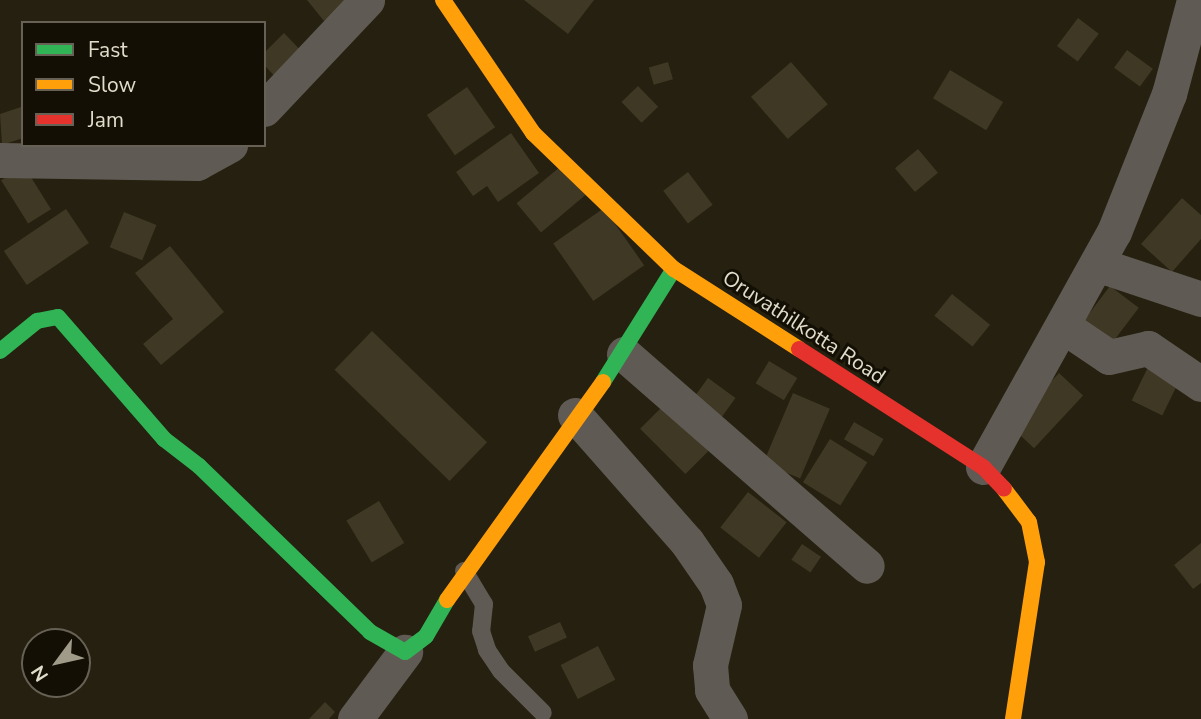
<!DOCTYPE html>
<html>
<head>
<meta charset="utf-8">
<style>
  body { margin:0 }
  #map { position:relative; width:1201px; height:719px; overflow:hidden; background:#25200f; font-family:"Nunito Sans",sans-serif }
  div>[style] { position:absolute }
  .building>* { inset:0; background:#3e3824; transform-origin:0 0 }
  .lane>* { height:18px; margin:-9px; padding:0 9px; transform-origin:9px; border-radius:9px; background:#605a54 }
  .street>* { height:35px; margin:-17.5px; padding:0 17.5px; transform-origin:17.5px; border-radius:17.5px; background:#605a54 }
  .fast>* { height:16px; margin:-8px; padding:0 8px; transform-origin:8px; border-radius:8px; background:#30b455 }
  .slow>* { height:16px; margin:-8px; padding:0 8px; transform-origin:8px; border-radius:8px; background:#ff9f0a }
  .jam>* { height:16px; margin:-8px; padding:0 8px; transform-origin:8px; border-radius:8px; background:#e5322d }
  span { translate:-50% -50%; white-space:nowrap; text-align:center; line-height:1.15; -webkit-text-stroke:6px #130f04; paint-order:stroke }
  .street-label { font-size:21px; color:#e2dccb }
  .legend { position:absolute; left:21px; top:21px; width:245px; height:126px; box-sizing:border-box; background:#130f04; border:2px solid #666154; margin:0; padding:9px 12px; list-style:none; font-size:21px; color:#e2dccb }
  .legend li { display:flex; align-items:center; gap:14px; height:35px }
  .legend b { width:35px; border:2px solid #666154 }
  .north { position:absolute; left:21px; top:628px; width:70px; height:70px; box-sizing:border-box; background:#130f04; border:2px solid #666154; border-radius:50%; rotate:237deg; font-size:19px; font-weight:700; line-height:28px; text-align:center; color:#e2dccb }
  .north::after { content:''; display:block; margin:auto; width:24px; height:32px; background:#a09a89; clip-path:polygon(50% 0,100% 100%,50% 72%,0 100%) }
</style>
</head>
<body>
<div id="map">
  <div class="building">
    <div style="clip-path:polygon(307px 0,349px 0,324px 21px)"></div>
    <div style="clip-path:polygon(524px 0,594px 0,568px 34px)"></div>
    <div style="left:1078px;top:18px;width:26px;height:35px;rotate:37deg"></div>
    <div style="clip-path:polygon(284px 33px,310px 60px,284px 86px,264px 65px,264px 53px)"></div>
    <div style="left:1127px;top:50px;width:32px;height:22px;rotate:36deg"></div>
    <div style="left:668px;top:62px;width:18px;height:20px;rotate:74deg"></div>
    <div style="left:791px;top:62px;width:56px;height:53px;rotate:49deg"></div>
    <div style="left:950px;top:70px;width:62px;height:33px;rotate:31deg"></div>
    <div style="left:638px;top:86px;width:29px;height:23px;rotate:46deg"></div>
    <div style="left:467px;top:87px;width:49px;height:49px;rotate:55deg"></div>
    <div style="clip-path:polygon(21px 107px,23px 138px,2px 145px,0 114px)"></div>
    <div style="clip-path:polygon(511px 133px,539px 173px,498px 202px,487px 186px,473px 196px,456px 172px)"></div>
    <div style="left:918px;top:149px;width:31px;height:30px;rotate:50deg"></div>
    <div style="left:24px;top:166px;width:51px;height:27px;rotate:58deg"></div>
    <div style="left:561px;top:166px;width:38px;height:58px;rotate:50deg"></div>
    <div style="left:688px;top:172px;width:41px;height:31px;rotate:53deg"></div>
    <div style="clip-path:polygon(1182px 198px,1201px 215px,1201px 239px,1172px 272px,1141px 244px)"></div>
    <div style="left:604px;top:208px;width:70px;height:62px;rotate:55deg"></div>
    <div style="left:66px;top:209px;width:41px;height:75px;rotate:56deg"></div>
    <div style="left:124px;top:212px;width:35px;height:38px;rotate:22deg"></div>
    <div style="clip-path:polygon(170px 246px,224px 312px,161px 365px,143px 344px,173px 319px,135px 273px)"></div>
    <div style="left:1110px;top:286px;width:36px;height:48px;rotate:37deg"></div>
    <div style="left:952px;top:294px;width:49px;height:28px;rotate:39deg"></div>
    <div style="left:372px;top:331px;width:160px;height:54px;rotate:44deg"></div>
    <div style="left:769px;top:361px;width:33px;height:26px;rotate:31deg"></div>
    <div style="left:1151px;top:361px;width:34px;height:44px;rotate:26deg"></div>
    <div style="left:1059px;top:373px;width:33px;height:72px;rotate:43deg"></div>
    <div style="left:708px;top:378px;width:34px;height:29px;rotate:36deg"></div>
    <div style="left:793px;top:393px;width:40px;height:76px;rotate:23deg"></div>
    <div style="left:667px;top:402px;width:64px;height:38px;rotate:45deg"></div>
    <div style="left:854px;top:422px;width:34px;height:20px;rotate:30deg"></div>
    <div style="left:830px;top:439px;width:44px;height:51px;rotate:32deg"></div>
    <div style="left:748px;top:492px;width:49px;height:45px;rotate:38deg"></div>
    <div style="left:379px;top:501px;width:49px;height:38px;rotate:59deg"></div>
    <div style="clip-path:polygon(1201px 543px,1201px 583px,1193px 589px,1174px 565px)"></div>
    <div style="left:802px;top:544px;width:23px;height:19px;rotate:34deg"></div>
    <div style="left:560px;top:622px;width:17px;height:35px;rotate:66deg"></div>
    <div style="left:598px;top:646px;width:38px;height:42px;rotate:63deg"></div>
    <div style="clip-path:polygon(325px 702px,335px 712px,329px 719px,309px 719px)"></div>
  </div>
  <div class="lane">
    <div style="left:464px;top:571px;width:39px;rotate:59deg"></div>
    <div style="left:484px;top:604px;width:27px;rotate:96deg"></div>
    <div style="left:481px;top:631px;width:20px;rotate:72deg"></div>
    <div style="left:487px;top:650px;width:25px;rotate:56deg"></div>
    <div style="left:501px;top:671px;width:59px;rotate:45deg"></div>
  </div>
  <div class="street">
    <div style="left:264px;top:109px;width:150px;rotate:-46.6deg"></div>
    <div style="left:0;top:160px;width:197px;rotate:0.9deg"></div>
    <div style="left:197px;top:163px;width:38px;rotate:-29deg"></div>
    <div style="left:1099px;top:265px;width:108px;rotate:18.4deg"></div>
    <div style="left:1063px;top:326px;width:55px;rotate:34deg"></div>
    <div style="left:1109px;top:357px;width:40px;rotate:-13deg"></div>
    <div style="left:1148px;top:348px;width:64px;rotate:34.2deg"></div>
    <div style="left:624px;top:354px;width:322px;rotate:41.1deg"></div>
    <div style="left:575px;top:415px;width:169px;rotate:48.6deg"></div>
    <div style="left:687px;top:542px;width:51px;rotate:55.4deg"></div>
    <div style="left:716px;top:584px;width:22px;rotate:69deg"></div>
    <div style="left:724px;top:605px;width:62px;rotate:103.1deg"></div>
    <div style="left:710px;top:665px;width:25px;rotate:85deg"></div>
    <div style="left:712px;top:690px;width:34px;rotate:58deg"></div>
    <div style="left:983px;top:467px;width:269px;rotate:-60.9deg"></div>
    <div style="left:1114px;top:232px;width:149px;rotate:-68.3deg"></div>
    <div style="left:1169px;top:94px;width:97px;rotate:-75.1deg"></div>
    <div style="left:355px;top:719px;width:84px;rotate:-53.3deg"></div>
  </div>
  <div class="fast">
    <div style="left:0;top:351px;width:48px;rotate:-39deg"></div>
    <div style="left:37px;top:321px;width:21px;rotate:-11deg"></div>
    <div style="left:58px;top:317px;width:162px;rotate:49deg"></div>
    <div style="left:164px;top:439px;width:44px;rotate:37.6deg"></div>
    <div style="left:199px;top:466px;width:238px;rotate:44.1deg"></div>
    <div style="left:370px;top:632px;width:40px;rotate:29.7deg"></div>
    <div style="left:405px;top:652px;width:26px;rotate:-37deg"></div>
    <div style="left:426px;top:636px;width:42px;rotate:-59.7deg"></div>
    <div style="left:603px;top:382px;width:133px;rotate:-57.9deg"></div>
  </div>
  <div class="slow">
    <div style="left:443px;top:0;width:161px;rotate:55.9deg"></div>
    <div style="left:533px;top:133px;width:196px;rotate:44deg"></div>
    <div style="left:674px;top:269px;width:148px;rotate:32.6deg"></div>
    <div style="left:1004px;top:489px;width:41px;rotate:52.9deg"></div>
    <div style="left:1029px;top:522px;width:41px;rotate:78.7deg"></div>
    <div style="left:1037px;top:562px;width:159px;rotate:98.7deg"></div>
    <div style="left:447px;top:600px;width:268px;rotate:-54.4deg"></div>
  </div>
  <div class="jam">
    <div style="left:799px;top:349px;width:219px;rotate:32.7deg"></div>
    <div style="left:983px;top:467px;width:30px;rotate:46deg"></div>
  </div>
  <div class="street-label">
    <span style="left:804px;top:327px;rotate:33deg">Oruvathilkotta Road</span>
  </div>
  <ul class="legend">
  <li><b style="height:9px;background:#30b455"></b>Fast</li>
  <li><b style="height:9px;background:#ff9f0a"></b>Slow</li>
  <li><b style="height:9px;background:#e5322d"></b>Jam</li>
  </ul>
  <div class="north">N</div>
</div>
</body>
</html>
